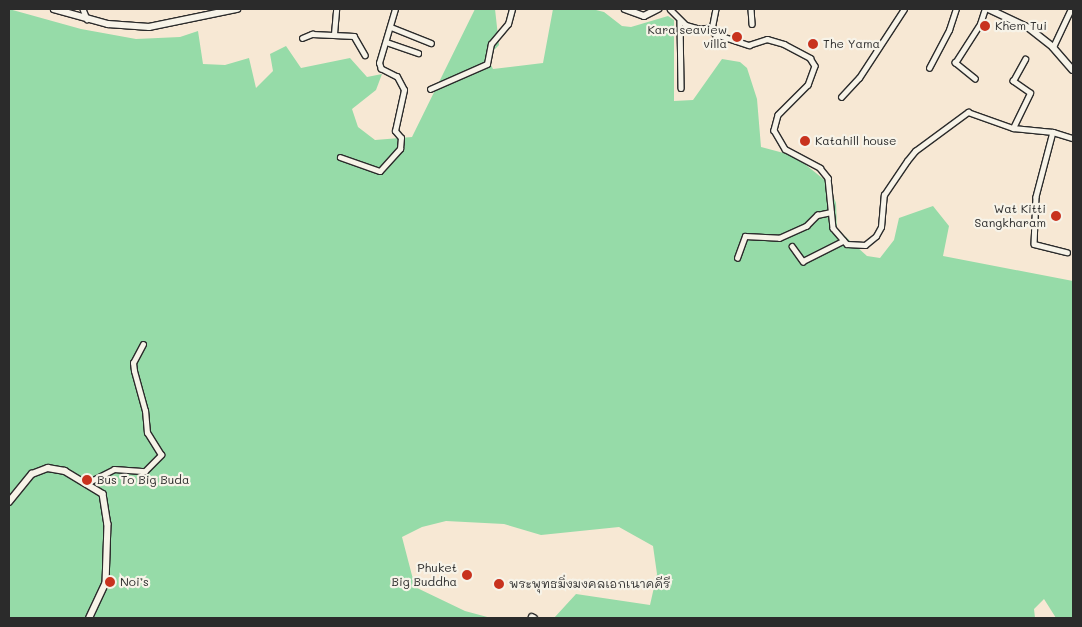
<!DOCTYPE html>
<html>
<head>
<meta charset="utf-8">
<style>
  body { margin:0 }
  #map { position:relative; width:1082px; height:627px; overflow:hidden; background:#f7e8d4; font-family:Mali,"Playpen Sans Thai",sans-serif }
  div>[style] { position:absolute }
  .green>* { inset:0; background:#96dba8 }
  .roads { filter:drop-shadow(1px 0 #2b2b2b) drop-shadow(-1px 0 #2b2b2b) drop-shadow(0 1px #2b2b2b) drop-shadow(0 -1px #2b2b2b) }
  .street>* { height:4.5px; margin:-2.25px; padding:0 2.25px; transform-origin:2.25px; border-radius:2.25px; background:#f7f3e8 }
  .secondary>* { height:5.5px; margin:-2.75px; padding:0 2.75px; transform-origin:2.75px; border-radius:2.75px; background:#f7f3e8 }
  .dots>* { width:14px; height:14px; translate:-50% -50%; box-sizing:border-box; border:2px solid #f7f3e8; border-radius:50% }
  span { translate:-50% -50%; white-space:nowrap; text-align:center; line-height:1.15; -webkit-text-stroke:4.5px #f7f3e8; paint-order:stroke }
  .poi-label { font-size:12px; color:#2b2b2b }
  .left { translate:0 -50%; text-align:left }
  .right { translate:-100% -50%; text-align:right }
  .frame { position:absolute; inset:0; border:10px solid #2b2b2b; pointer-events:none }
</style>
</head>
<body>
<div id="map">
  <div class="green">
    <div style="clip-path:polygon(9px 9px,81px 29px,136px 39px,180px 37px,198px 31px,203px 64px,225px 65px,249px 58px,256px 88px,273px 71px,270px 54px,286px 46px,301px 68px,350px 58px,367px 77px,382px 74px,376px 90px,352px 109px,358px 127px,375px 140px,412px 137px,475px 9px,495px 9px,499px 45px,487px 57px,493px 69px,543px 63px,553px 9px,592px 9px,604px 12px,622px 26px,631px 27px,668px 16px,674px 20px,674px 101px,693px 100px,722px 59px,740px 62px,747px 68px,757px 99px,761px 147px,795px 156px,827px 182px,836px 203px,837px 229px,867px 256px,880px 258px,894px 240px,899px 218px,933px 206px,949px 226px,943px 256px,1073px 281px,1073px 618px,1056px 618px,1044px 599px,1034px 609px,1035px 618px,554px 618px,576px 594px,650px 605px,657px 574px,653px 546px,619px 527px,541px 535px,504px 524px,446px 521px,422px 527px,402px 537px,415px 587px,465px 611px,491px 618px,9px 618px)"></div>
  </div>
  <div class="roads">
    <div class="street">
      <div style="left:83px;top:9px;width:11px;rotate:68deg"></div>
      <div style="left:670px;top:9px;width:23px;rotate:45deg"></div>
      <div style="left:686px;top:25px;width:15px;rotate:16deg"></div>
      <div style="left:700px;top:29px;width:12px;rotate:-9deg"></div>
      <div style="left:716px;top:9px;width:21px;rotate:101deg"></div>
      <div style="left:712px;top:30px;width:5px;rotate:53deg"></div>
      <div style="left:715px;top:34px;width:36px;rotate:18deg"></div>
      <div style="left:749px;top:45px;width:19px;rotate:-18deg"></div>
      <div style="left:767px;top:39px;width:18px;rotate:16deg"></div>
      <div style="left:784px;top:44px;width:30px;rotate:28deg"></div>
      <div style="left:810px;top:58px;width:9px;rotate:58deg"></div>
      <div style="left:815px;top:66px;width:20px;rotate:110deg"></div>
      <div style="left:808px;top:85px;width:42px;rotate:135deg"></div>
      <div style="left:778px;top:115px;width:16px;rotate:105deg"></div>
      <div style="left:774px;top:130px;width:22px;rotate:60deg"></div>
      <div style="left:785px;top:149px;width:40px;rotate:28deg"></div>
      <div style="left:820px;top:168px;width:13px;rotate:51deg"></div>
      <div style="left:828px;top:178px;width:50px;rotate:84.3deg"></div>
      <div style="left:833px;top:228px;width:21px;rotate:49deg"></div>
      <div style="left:847px;top:244px;width:18px;rotate:3deg"></div>
      <div style="left:865px;top:245px;width:14px;rotate:-39deg"></div>
      <div style="left:876px;top:236px;width:10px;rotate:-61deg"></div>
      <div style="left:881px;top:227px;width:32px;rotate:-85deg"></div>
      <div style="left:884px;top:195px;width:41px;rotate:-55.9deg"></div>
      <div style="left:907px;top:161px;width:13px;rotate:-51deg"></div>
      <div style="left:915px;top:151px;width:66px;rotate:-36.3deg"></div>
      <div style="left:968px;top:112px;width:48px;rotate:19.6deg"></div>
      <div style="left:1013px;top:128px;width:40px;rotate:5.7deg"></div>
      <div style="left:1053px;top:132px;width:67px;rotate:104.7deg"></div>
      <div style="left:1036px;top:197px;width:47px;rotate:92.4deg"></div>
      <div style="left:1034px;top:244px;width:34px;rotate:14deg"></div>
      <div style="left:751px;top:9px;width:15px;rotate:86deg"></div>
      <div style="left:680px;top:21px;width:67px;rotate:89.1deg"></div>
      <div style="left:391px;top:27px;width:43px;rotate:21.8deg"></div>
      <div style="left:334px;top:34px;width:25px;rotate:-85deg"></div>
      <div style="left:302px;top:38px;width:11px;rotate:-22deg"></div>
      <div style="left:312px;top:34px;width:42px;rotate:2.7deg"></div>
      <div style="left:354px;top:36px;width:22px;rotate:60deg"></div>
      <div style="left:386px;top:42px;width:34px;rotate:19deg"></div>
      <div style="left:1053px;top:47px;width:42px;rotate:-64.7deg"></div>
      <div style="left:929px;top:68px;width:43px;rotate:-62.2deg"></div>
      <div style="left:949px;top:30px;width:22px;rotate:-72deg"></div>
      <div style="left:975px;top:79px;width:26px;rotate:-141deg"></div>
      <div style="left:955px;top:63px;width:46px;rotate:-57.3deg"></div>
      <div style="left:980px;top:24px;width:16px;rotate:-72deg"></div>
      <div style="left:430px;top:89px;width:62px;rotate:-23.7deg"></div>
      <div style="left:487px;top:64px;width:20px;rotate:-79deg"></div>
      <div style="left:491px;top:44px;width:26px;rotate:-50deg"></div>
      <div style="left:508px;top:24px;width:16px;rotate:-75deg"></div>
      <div style="left:841px;top:97px;width:26px;rotate:-47deg"></div>
      <div style="left:859px;top:78px;width:82px;rotate:-56.9deg"></div>
      <div style="left:1013px;top:128px;width:39px;rotate:-64deg"></div>
      <div style="left:1030px;top:93px;width:21px;rotate:-145deg"></div>
      <div style="left:1013px;top:81px;width:25px;rotate:-61deg"></div>
      <div style="left:1053px;top:132px;width:21px;rotate:17deg"></div>
      <div style="left:340px;top:157px;width:42px;rotate:19.3deg"></div>
      <div style="left:380px;top:171px;width:30px;rotate:-48deg"></div>
      <div style="left:400px;top:149px;width:11px;rotate:-85deg"></div>
      <div style="left:401px;top:138px;width:9px;rotate:-131deg"></div>
      <div style="left:395px;top:131px;width:42px;rotate:-77.6deg"></div>
      <div style="left:404px;top:90px;width:15px;rotate:-118deg"></div>
      <div style="left:397px;top:77px;width:18px;rotate:-153deg"></div>
      <div style="left:381px;top:69px;width:6px;rotate:-108deg"></div>
      <div style="left:379px;top:63px;width:56px;rotate:-73.5deg"></div>
      <div style="left:792px;top:246px;width:19px;rotate:54deg"></div>
      <div style="left:803px;top:261px;width:45px;rotate:-26.6deg"></div>
      <div style="left:737px;top:258px;width:23px;rotate:-70deg"></div>
      <div style="left:745px;top:236px;width:34px;rotate:3deg"></div>
      <div style="left:779px;top:238px;width:30px;rotate:-24deg"></div>
      <div style="left:806px;top:226px;width:16px;rotate:-45deg"></div>
      <div style="left:817px;top:215px;width:14px;rotate:-12deg"></div>
      <div style="left:87px;top:483px;width:30px;rotate:-27deg"></div>
      <div style="left:114px;top:469px;width:31px;rotate:4deg"></div>
      <div style="left:145px;top:471px;width:23px;rotate:-45deg"></div>
      <div style="left:161px;top:455px;width:26px;rotate:-122deg"></div>
      <div style="left:147px;top:433px;width:22px;rotate:-95deg"></div>
      <div style="left:145px;top:411px;width:41px;rotate:-105.4deg"></div>
      <div style="left:134px;top:371px;width:8px;rotate:-97deg"></div>
      <div style="left:133px;top:363px;width:21px;rotate:-62deg"></div>
    </div>
    <div class="secondary">
      <div style="left:54px;top:9px;width:56px;rotate:15.5deg"></div>
      <div style="left:108px;top:24px;width:41px;rotate:4.2deg"></div>
      <div style="left:149px;top:27px;width:90px;rotate:-11.6deg"></div>
      <div style="left:625px;top:9px;width:20px;rotate:20deg"></div>
      <div style="left:644px;top:16px;width:16px;rotate:-27deg"></div>
      <div style="left:989px;top:9px;width:44px;rotate:25.4deg"></div>
      <div style="left:1029px;top:28px;width:31px;rotate:38deg"></div>
      <div style="left:1053px;top:47px;width:30px;rotate:49deg"></div>
      <div style="left:9px;top:502px;width:36px;rotate:-51deg"></div>
      <div style="left:32px;top:474px;width:17px;rotate:-21deg"></div>
      <div style="left:48px;top:468px;width:17px;rotate:10deg"></div>
      <div style="left:65px;top:471px;width:44px;rotate:31.2deg"></div>
      <div style="left:103px;top:494px;width:30px;rotate:81deg"></div>
      <div style="left:108px;top:524px;width:59px;rotate:91.9deg"></div>
      <div style="left:106px;top:583px;width:38px;rotate:115deg"></div>
      <div style="left:532px;top:617px;width:2px;rotate:27deg"></div>
    </div>
  </div>
  <div class="dots">
    <div style="left:985px;top:26px;background:#c8321e"></div>
    <div style="left:737px;top:37px;background:#c8321e"></div>
    <div style="left:813px;top:44px;background:#c8321e"></div>
    <div style="left:805px;top:141px;background:#c8321e"></div>
    <div style="left:1056px;top:216px;background:#c8321e"></div>
    <div style="left:87px;top:480px;background:#c8321e"></div>
    <div style="left:467px;top:575px;background:#c8321e"></div>
    <div style="left:110px;top:582px;background:#c8321e"></div>
    <div style="left:499px;top:584px;background:#c8321e"></div>
  </div>
  <div class="poi-label">
    <span class="left" style="left:995px;top:26px">Khem Tui</span>
    <span class="right" style="left:727px;top:37px">Kara seaview<br>villa</span>
    <span class="left" style="left:823px;top:44px">The Yama</span>
    <span class="left" style="left:815px;top:141px">Katahill house</span>
    <span class="right" style="left:1046px;top:216px">Wat Kitti<br>Sangkharam</span>
    <span class="left" style="left:97px;top:480px">Bus To Big Buda</span>
    <span class="right" style="left:457px;top:575px">Phuket<br>Big Buddha</span>
    <span class="left" style="left:120px;top:582px">Noi’s</span>
    <span class="left" style="left:509px;top:584px">พระพุทธมิ่งมงคลเอกเนาคคีรี</span>
  </div>
  <div class="frame"></div>
</div>
</body>
</html>
